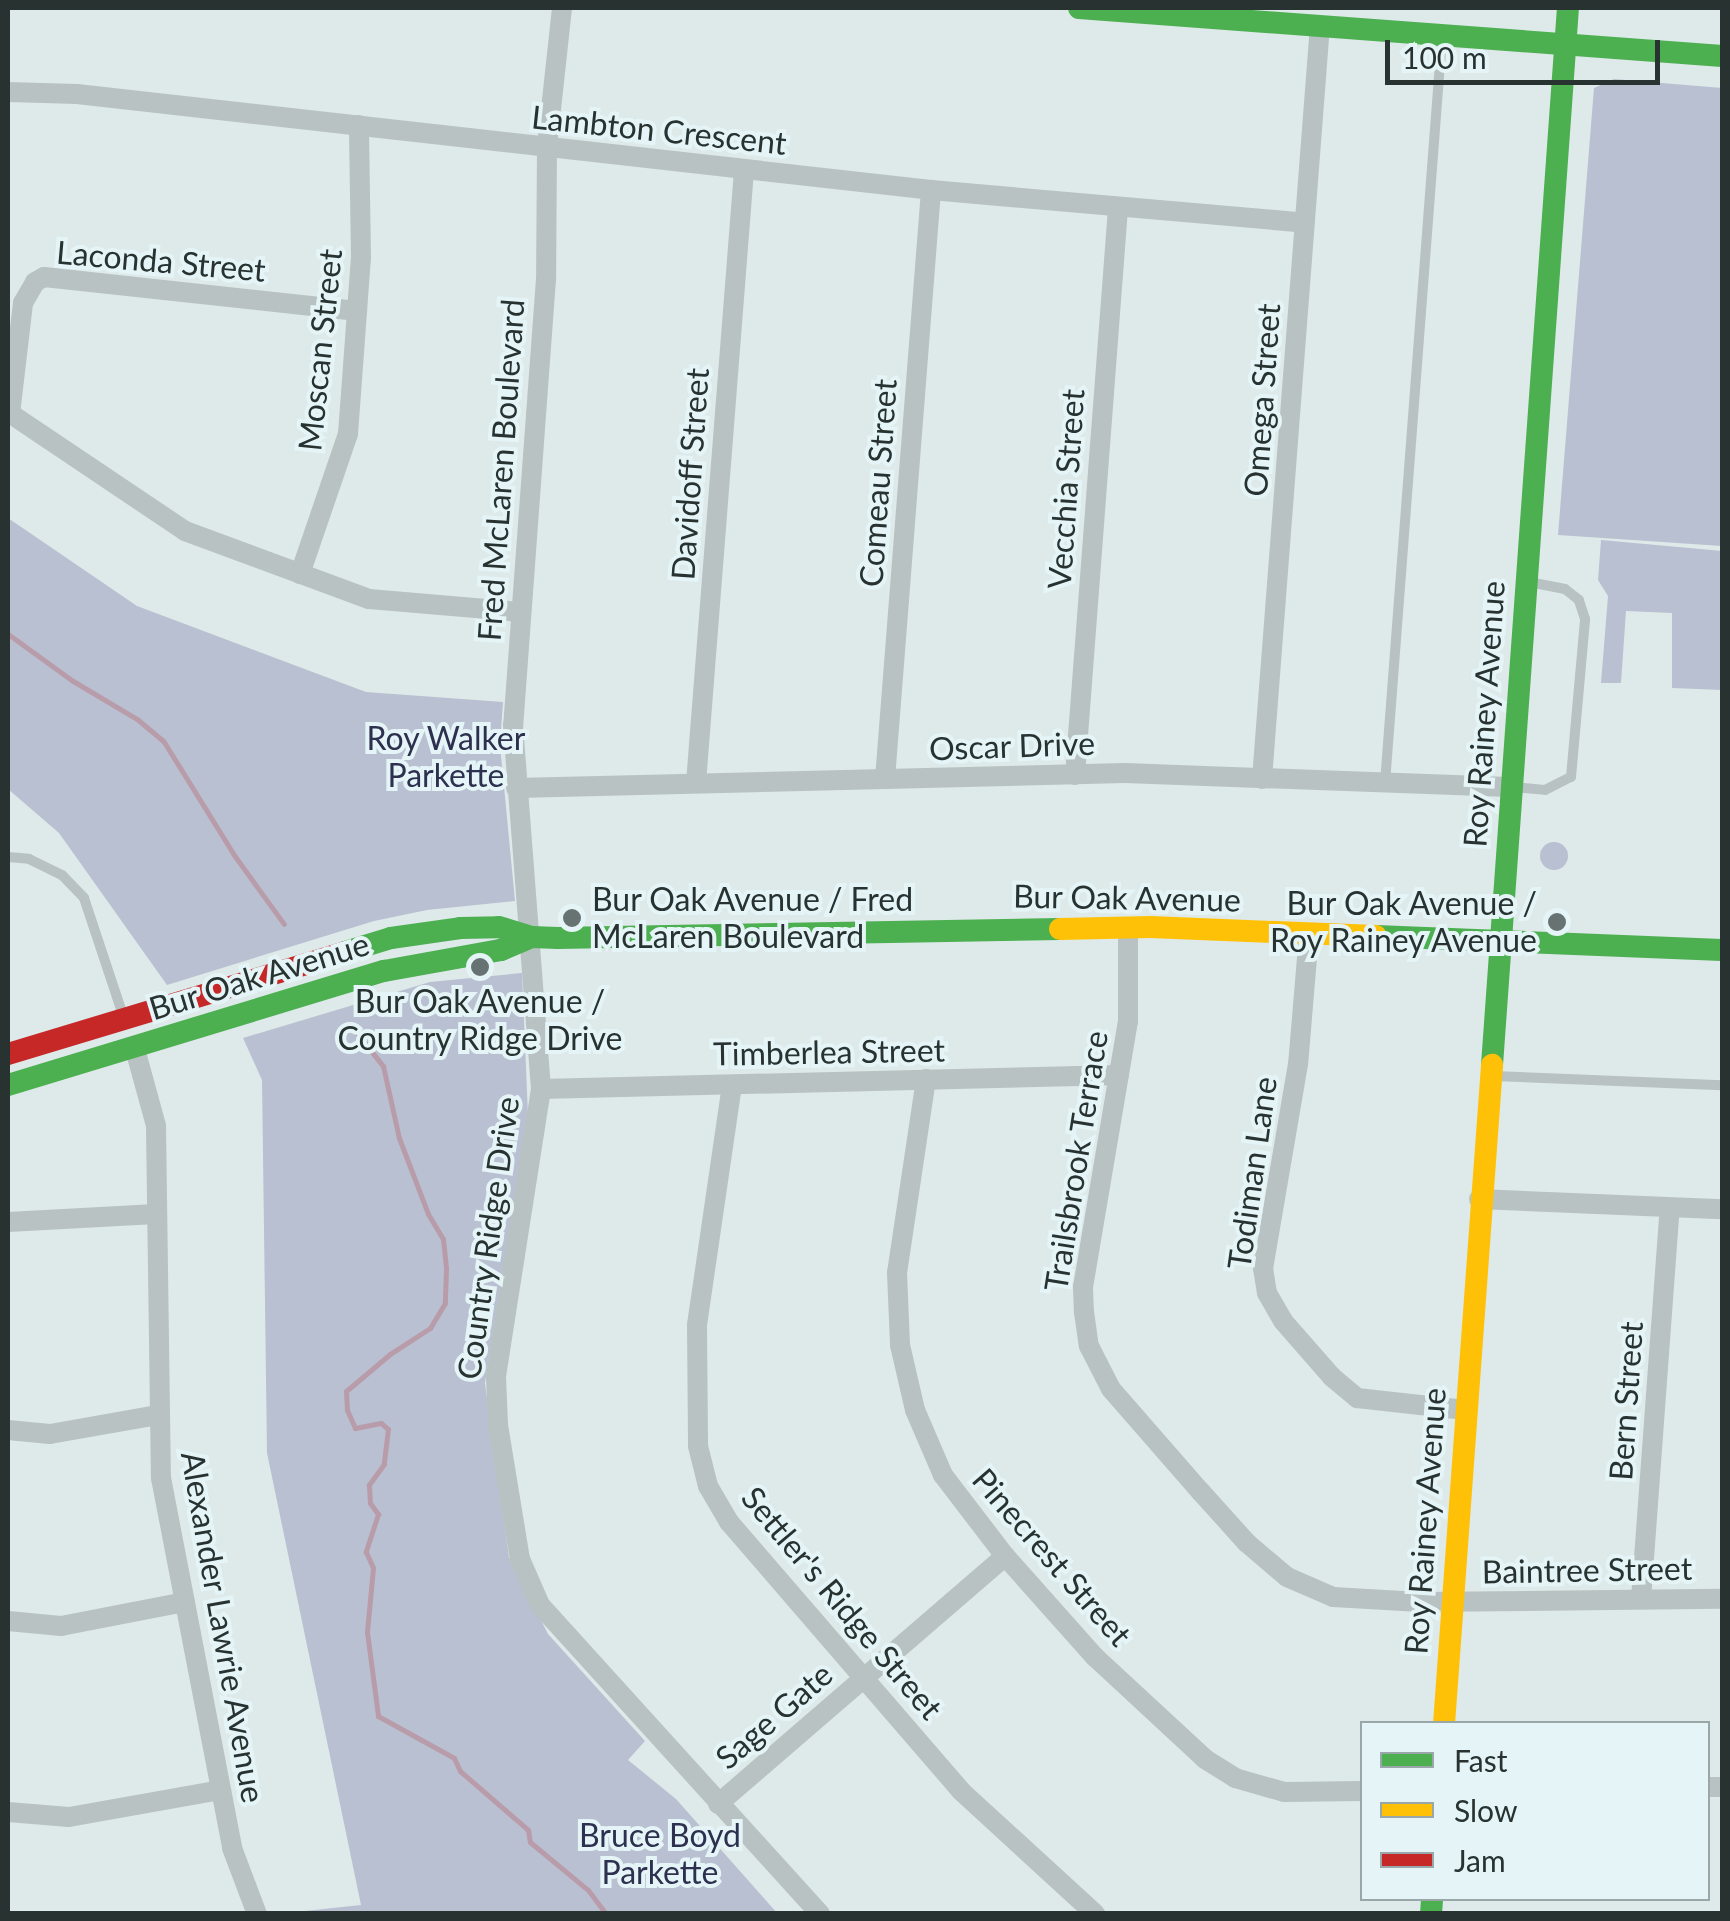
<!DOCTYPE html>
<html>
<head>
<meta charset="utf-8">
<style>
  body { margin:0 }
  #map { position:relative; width:1730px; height:1921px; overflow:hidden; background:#dee9ea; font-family:Lato,sans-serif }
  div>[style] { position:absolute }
  .green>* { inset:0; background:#b9c0d1 }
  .round { border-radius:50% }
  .stream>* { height:5px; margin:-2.5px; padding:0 2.5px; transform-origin:2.5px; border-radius:2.5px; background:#b99caa }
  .lane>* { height:10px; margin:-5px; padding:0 5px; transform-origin:5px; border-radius:5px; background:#b8c2c2 }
  .street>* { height:20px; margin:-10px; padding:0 10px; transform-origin:10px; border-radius:10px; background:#b8c2c2 }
  .fast>* { height:22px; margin:-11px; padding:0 11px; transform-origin:11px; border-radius:11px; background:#4caf50 }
  .slow>* { height:22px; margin:-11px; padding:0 11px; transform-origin:11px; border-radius:11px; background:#ffc107 }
  .jam>* { height:22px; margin:-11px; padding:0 11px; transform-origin:11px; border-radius:11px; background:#c62828 }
  .dots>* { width:28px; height:28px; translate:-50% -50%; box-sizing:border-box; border:5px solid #e5f5f7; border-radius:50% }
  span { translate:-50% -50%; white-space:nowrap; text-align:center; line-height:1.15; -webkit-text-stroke:8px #e5f5f7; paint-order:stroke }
  .street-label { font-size:32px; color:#273231 }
  .park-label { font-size:32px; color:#2d304e }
  .poi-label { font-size:32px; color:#273231 }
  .left { translate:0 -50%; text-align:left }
  .right { translate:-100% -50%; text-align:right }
  .frame { position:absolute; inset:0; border:10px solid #273231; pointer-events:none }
  .legend { position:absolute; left:1360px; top:1721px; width:350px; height:180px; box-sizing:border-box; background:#e5f5f7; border:2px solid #99a7a8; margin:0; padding:12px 18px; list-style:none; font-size:30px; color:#273231 }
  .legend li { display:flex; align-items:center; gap:20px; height:50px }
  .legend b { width:50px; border:2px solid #99a7a8 }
  .scale { position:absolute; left:1385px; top:40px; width:275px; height:45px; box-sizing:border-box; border:5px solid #273231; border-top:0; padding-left:12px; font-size:30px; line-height:35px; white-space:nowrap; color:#273231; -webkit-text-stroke:8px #e5f5f7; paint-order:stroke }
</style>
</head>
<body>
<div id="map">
  <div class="green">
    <div style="clip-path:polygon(1614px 79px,1722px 88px,1722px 546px,1558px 535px,1594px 88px)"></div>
    <div style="clip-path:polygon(8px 518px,137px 606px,366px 692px,503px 702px,500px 745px,515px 901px,427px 910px,374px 921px,167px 985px,59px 833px,8px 789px)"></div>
    <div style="clip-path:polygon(1601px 540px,1722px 551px,1722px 690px,1672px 688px,1672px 613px,1626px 611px,1621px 683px,1601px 683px,1608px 596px,1598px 580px)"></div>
    <div class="round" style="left:1540px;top:842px;width:28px;height:28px"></div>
    <div style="clip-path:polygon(522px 973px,528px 1115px,485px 1383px,509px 1557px,548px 1634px,645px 1741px,628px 1760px,676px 1799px,777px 1913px,286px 1913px,361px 1905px,267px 1453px,262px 1080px,243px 1038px,430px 982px)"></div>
  </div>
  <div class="stream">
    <div style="left:8px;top:634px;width:80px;rotate:35.9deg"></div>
    <div style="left:73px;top:681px;width:74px;rotate:30.7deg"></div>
    <div style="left:137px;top:719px;width:35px;rotate:40deg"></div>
    <div style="left:164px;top:742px;width:133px;rotate:58.2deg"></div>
    <div style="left:234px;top:855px;width:85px;rotate:54.1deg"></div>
    <div style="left:352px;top:1027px;width:50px;rotate:51.5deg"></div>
    <div style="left:383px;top:1066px;width:74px;rotate:77.5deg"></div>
    <div style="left:399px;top:1138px;width:81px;rotate:69.1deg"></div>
    <div style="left:428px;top:1214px;width:29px;rotate:59deg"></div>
    <div style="left:443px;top:1239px;width:30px;rotate:84deg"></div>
    <div style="left:446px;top:1269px;width:34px;rotate:92deg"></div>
    <div style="left:445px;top:1303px;width:29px;rotate:121deg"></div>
    <div style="left:430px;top:1328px;width:48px;rotate:147deg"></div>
    <div style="left:390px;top:1354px;width:57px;rotate:139.9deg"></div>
    <div style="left:346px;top:1391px;width:19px;rotate:87deg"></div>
    <div style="left:347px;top:1410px;width:20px;rotate:66deg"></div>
    <div style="left:355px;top:1428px;width:26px;rotate:-11deg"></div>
    <div style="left:381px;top:1423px;width:9px;rotate:41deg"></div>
    <div style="left:388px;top:1429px;width:35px;rotate:97deg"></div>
    <div style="left:384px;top:1464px;width:26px;rotate:126deg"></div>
    <div style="left:369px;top:1485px;width:18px;rotate:87deg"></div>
    <div style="left:370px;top:1503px;width:14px;rotate:54deg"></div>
    <div style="left:378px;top:1514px;width:40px;rotate:108deg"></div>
    <div style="left:366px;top:1552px;width:17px;rotate:66deg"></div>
    <div style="left:373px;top:1568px;width:64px;rotate:95.4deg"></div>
    <div style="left:367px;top:1632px;width:85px;rotate:82.5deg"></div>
    <div style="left:378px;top:1716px;width:87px;rotate:28.9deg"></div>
    <div style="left:454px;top:1758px;width:14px;rotate:65deg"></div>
    <div style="left:460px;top:1771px;width:90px;rotate:40.9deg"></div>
    <div style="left:528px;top:1830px;width:12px;rotate:81deg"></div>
    <div style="left:530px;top:1842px;width:75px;rotate:39.6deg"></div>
    <div style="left:588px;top:1890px;width:30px;rotate:53deg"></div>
  </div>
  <div class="lane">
    <div style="left:1385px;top:783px;width:748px;rotate:-85.63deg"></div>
    <div style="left:1512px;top:787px;width:33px;rotate:5deg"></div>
    <div style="left:1545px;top:790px;width:29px;rotate:-27deg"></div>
    <div style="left:1571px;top:777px;width:159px;rotate:-84.9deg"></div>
    <div style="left:1585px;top:619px;width:20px;rotate:-108deg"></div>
    <div style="left:1579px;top:600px;width:18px;rotate:-142deg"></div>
    <div style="left:1565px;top:589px;width:38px;rotate:-169deg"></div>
    <div style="left:8px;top:857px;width:21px;rotate:5deg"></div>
    <div style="left:29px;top:859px;width:37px;rotate:26deg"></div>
    <div style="left:62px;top:875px;width:32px;rotate:46deg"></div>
    <div style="left:84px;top:898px;width:123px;rotate:71.6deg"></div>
    <div style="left:1494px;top:1076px;width:228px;rotate:2.3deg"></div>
  </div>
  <div class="street">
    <div style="left:562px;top:8px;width:140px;rotate:96.2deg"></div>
    <div style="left:547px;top:147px;width:132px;rotate:90.4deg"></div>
    <div style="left:546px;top:279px;width:447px;rotate:94.2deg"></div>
    <div style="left:513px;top:725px;width:365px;rotate:85.6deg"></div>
    <div style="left:541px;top:1089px;width:291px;rotate:98.9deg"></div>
    <div style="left:496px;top:1377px;width:48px;rotate:87.6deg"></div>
    <div style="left:498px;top:1425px;width:136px;rotate:80.7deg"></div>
    <div style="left:520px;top:1559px;width:50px;rotate:66.5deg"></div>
    <div style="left:540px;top:1605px;width:417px;rotate:47.8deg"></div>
    <div style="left:8px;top:92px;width:69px;rotate:1.7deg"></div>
    <div style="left:77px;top:94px;width:859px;rotate:6.41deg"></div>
    <div style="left:931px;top:190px;width:375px;rotate:5deg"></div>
    <div style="left:8px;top:412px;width:213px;rotate:33.9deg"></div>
    <div style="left:185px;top:531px;width:196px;rotate:20.3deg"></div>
    <div style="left:369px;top:599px;width:152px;rotate:4.9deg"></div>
    <div style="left:10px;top:414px;width:112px;rotate:-83.3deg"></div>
    <div style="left:23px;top:303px;width:24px;rotate:-60deg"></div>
    <div style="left:35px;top:282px;width:10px;rotate:-29deg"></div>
    <div style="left:44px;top:277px;width:315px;rotate:6.2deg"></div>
    <div style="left:300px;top:574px;width:148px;rotate:-71.1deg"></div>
    <div style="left:348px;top:434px;width:176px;rotate:-85.8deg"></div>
    <div style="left:361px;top:258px;width:133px;rotate:-90.9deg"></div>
    <div style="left:1075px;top:775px;width:568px;rotate:-85.66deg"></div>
    <div style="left:885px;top:779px;width:591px;rotate:-85.53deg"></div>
    <div style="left:1262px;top:779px;width:755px;rotate:-85.6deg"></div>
    <div style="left:696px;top:783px;width:615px;rotate:-85.52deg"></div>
    <div style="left:516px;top:788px;width:609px;rotate:-1.41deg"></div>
    <div style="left:1125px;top:773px;width:384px;rotate:2.1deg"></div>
    <div style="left:1128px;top:927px;width:94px;rotate:90deg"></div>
    <div style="left:1128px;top:1021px;width:270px;rotate:99.6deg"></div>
    <div style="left:1083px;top:1287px;width:25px;rotate:88deg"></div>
    <div style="left:1084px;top:1312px;width:34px;rotate:82deg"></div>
    <div style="left:1089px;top:1346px;width:48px;rotate:62.9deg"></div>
    <div style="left:1111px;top:1389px;width:137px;rotate:48.9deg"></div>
    <div style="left:1201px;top:1492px;width:69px;rotate:48deg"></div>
    <div style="left:1247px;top:1543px;width:52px;rotate:40.4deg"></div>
    <div style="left:1287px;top:1577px;width:50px;rotate:23.5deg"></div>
    <div style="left:1333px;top:1597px;width:87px;rotate:3.3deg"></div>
    <div style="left:1420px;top:1602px;width:302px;rotate:-0.6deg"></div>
    <div style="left:1309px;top:934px;width:130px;rotate:94.8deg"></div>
    <div style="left:1298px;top:1064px;width:207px;rotate:99.7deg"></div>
    <div style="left:1263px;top:1268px;width:25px;rotate:81deg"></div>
    <div style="left:1267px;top:1293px;width:32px;rotate:60deg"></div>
    <div style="left:1283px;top:1321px;width:74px;rotate:48.8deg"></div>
    <div style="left:1332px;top:1377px;width:33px;rotate:40deg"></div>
    <div style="left:1357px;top:1398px;width:109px;rotate:6.3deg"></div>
    <div style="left:135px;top:1049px;width:80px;rotate:74.7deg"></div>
    <div style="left:156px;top:1126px;width:352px;rotate:89.2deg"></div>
    <div style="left:161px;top:1478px;width:377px;rotate:79.1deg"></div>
    <div style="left:232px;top:1848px;width:71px;rotate:69.3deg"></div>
    <div style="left:926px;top:1079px;width:196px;rotate:98.5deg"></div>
    <div style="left:897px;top:1273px;width:72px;rotate:87.6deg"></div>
    <div style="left:900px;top:1345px;width:67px;rotate:77deg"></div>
    <div style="left:915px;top:1410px;width:71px;rotate:66.7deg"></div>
    <div style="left:943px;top:1475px;width:102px;rotate:52.6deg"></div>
    <div style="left:1005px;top:1556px;width:135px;rotate:48.3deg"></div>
    <div style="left:1095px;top:1657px;width:150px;rotate:42.8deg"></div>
    <div style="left:1205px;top:1759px;width:36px;rotate:32deg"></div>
    <div style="left:1235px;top:1778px;width:51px;rotate:15.9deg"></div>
    <div style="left:1284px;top:1792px;width:78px;rotate:-0.7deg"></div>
    <div style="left:732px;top:1085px;width:243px;rotate:98.3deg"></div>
    <div style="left:697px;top:1325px;width:121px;rotate:89.5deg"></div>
    <div style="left:698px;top:1446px;width:41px;rotate:76deg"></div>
    <div style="left:708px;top:1486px;width:42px;rotate:59.7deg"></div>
    <div style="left:729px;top:1522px;width:355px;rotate:49.2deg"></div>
    <div style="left:961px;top:1791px;width:182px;rotate:42.5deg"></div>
    <div style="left:541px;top:1089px;width:578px;rotate:-1.39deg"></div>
    <div style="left:1479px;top:1199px;width:243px;rotate:2.4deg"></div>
    <div style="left:8px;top:1222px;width:148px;rotate:-3.1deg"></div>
    <div style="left:8px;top:1430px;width:42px;rotate:5.4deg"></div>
    <div style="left:50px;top:1434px;width:110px;rotate:-10deg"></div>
    <div style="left:1641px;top:1599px;width:392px;rotate:-85.8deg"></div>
    <div style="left:8px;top:1621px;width:53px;rotate:5.4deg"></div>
    <div style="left:61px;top:1626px;width:126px;rotate:-11deg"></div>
    <div style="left:1708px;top:1787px;width:14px"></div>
    <div style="left:718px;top:1804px;width:379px;rotate:-40.8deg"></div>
    <div style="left:8px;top:1812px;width:61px;rotate:4.7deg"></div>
    <div style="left:69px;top:1817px;width:154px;rotate:-10.1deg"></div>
  </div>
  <div class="fast">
    <div style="left:1079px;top:8px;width:645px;rotate:4.27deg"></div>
    <div style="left:1376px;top:936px;width:346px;rotate:2.3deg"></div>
    <div style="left:345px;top:952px;width:48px;rotate:-16.9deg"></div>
    <div style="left:391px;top:938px;width:70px;rotate:-8.2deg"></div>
    <div style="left:460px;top:928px;width:39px;rotate:-1deg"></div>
    <div style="left:499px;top:927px;width:34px;rotate:17deg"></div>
    <div style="left:531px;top:937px;width:27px;rotate:2deg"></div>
    <div style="left:558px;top:938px;width:502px;rotate:-1.03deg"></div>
    <div style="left:1492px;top:1065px;width:1060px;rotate:-85.89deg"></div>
    <div style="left:8px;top:1085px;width:393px;rotate:-16.9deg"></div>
    <div style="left:384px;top:971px;width:119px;rotate:-10.2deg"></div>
    <div style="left:501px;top:950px;width:33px;rotate:-23deg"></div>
    <div style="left:1431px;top:1914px;width:16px;rotate:-86deg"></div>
  </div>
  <div class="slow">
    <div style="left:1060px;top:929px;width:90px;rotate:-1.3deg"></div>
    <div style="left:1150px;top:927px;width:226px;rotate:2.3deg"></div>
    <div style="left:1444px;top:1724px;width:661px;rotate:-85.83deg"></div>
  </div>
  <div class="jam">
    <div style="left:8px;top:1054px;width:352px;rotate:-16.8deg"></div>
  </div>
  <div class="dots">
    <div style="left:572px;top:918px;background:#677272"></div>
    <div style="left:1557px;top:922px;background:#677272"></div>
    <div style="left:480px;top:967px;background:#677272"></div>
  </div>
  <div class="street-label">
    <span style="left:659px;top:130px;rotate:6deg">Lambton Crescent</span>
    <span style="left:161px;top:261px;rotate:5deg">Laconda Street</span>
    <span style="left:320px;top:350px;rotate:-84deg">Moscan Street</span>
    <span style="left:1262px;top:400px;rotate:-86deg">Omega Street</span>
    <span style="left:501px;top:470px;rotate:-86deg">Fred McLaren Boulevard</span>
    <span style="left:690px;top:474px;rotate:-86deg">Davidoff Street</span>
    <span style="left:878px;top:483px;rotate:-86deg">Comeau Street</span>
    <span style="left:1066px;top:489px;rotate:-86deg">Vecchia Street</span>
    <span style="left:1484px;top:714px;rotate:-86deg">Roy Rainey Avenue</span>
    <span style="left:1012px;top:746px;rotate:-2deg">Oscar Drive</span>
    <span style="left:1127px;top:898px;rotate:1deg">Bur Oak Avenue</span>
    <span style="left:259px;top:976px;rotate:-17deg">Bur Oak Avenue</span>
    <span style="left:829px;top:1052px;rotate:-1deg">Timberlea Street</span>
    <span style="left:1076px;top:1161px;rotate:-81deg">Trailsbrook Terrace</span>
    <span style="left:1252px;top:1173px;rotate:-82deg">Todiman Lane</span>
    <span style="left:488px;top:1238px;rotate:-82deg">Country Ridge Drive</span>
    <span style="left:1626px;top:1401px;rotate:-86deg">Bern Street</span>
    <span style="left:1425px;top:1521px;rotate:-86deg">Roy Rainey Avenue</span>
    <span style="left:1052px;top:1557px;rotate:49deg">Pinecrest Street</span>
    <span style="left:1587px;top:1570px;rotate:-1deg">Baintree Street</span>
    <span style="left:842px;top:1603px;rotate:50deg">Settler's Ridge Street</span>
    <span style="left:223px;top:1627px;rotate:80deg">Alexander Lawrie Avenue</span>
    <span style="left:774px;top:1716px;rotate:-41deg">Sage Gate</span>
  </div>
  <div class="park-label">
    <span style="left:446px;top:757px">Roy Walker<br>Parkette</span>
    <span style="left:660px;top:1854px">Bruce Boyd<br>Parkette</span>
  </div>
  <div class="poi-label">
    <span class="left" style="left:592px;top:918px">Bur Oak Avenue / Fred<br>McLaren Boulevard</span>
    <span class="right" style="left:1537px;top:922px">Bur Oak Avenue /<br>Roy Rainey Avenue</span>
    <span style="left:480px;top:1020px">Bur Oak Avenue /<br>Country Ridge Drive</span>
  </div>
  <div class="frame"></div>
  <ul class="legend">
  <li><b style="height:12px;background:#4caf50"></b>Fast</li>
  <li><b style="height:12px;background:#ffc107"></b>Slow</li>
  <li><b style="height:12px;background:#c62828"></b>Jam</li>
  </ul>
  <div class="scale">100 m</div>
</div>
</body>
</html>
